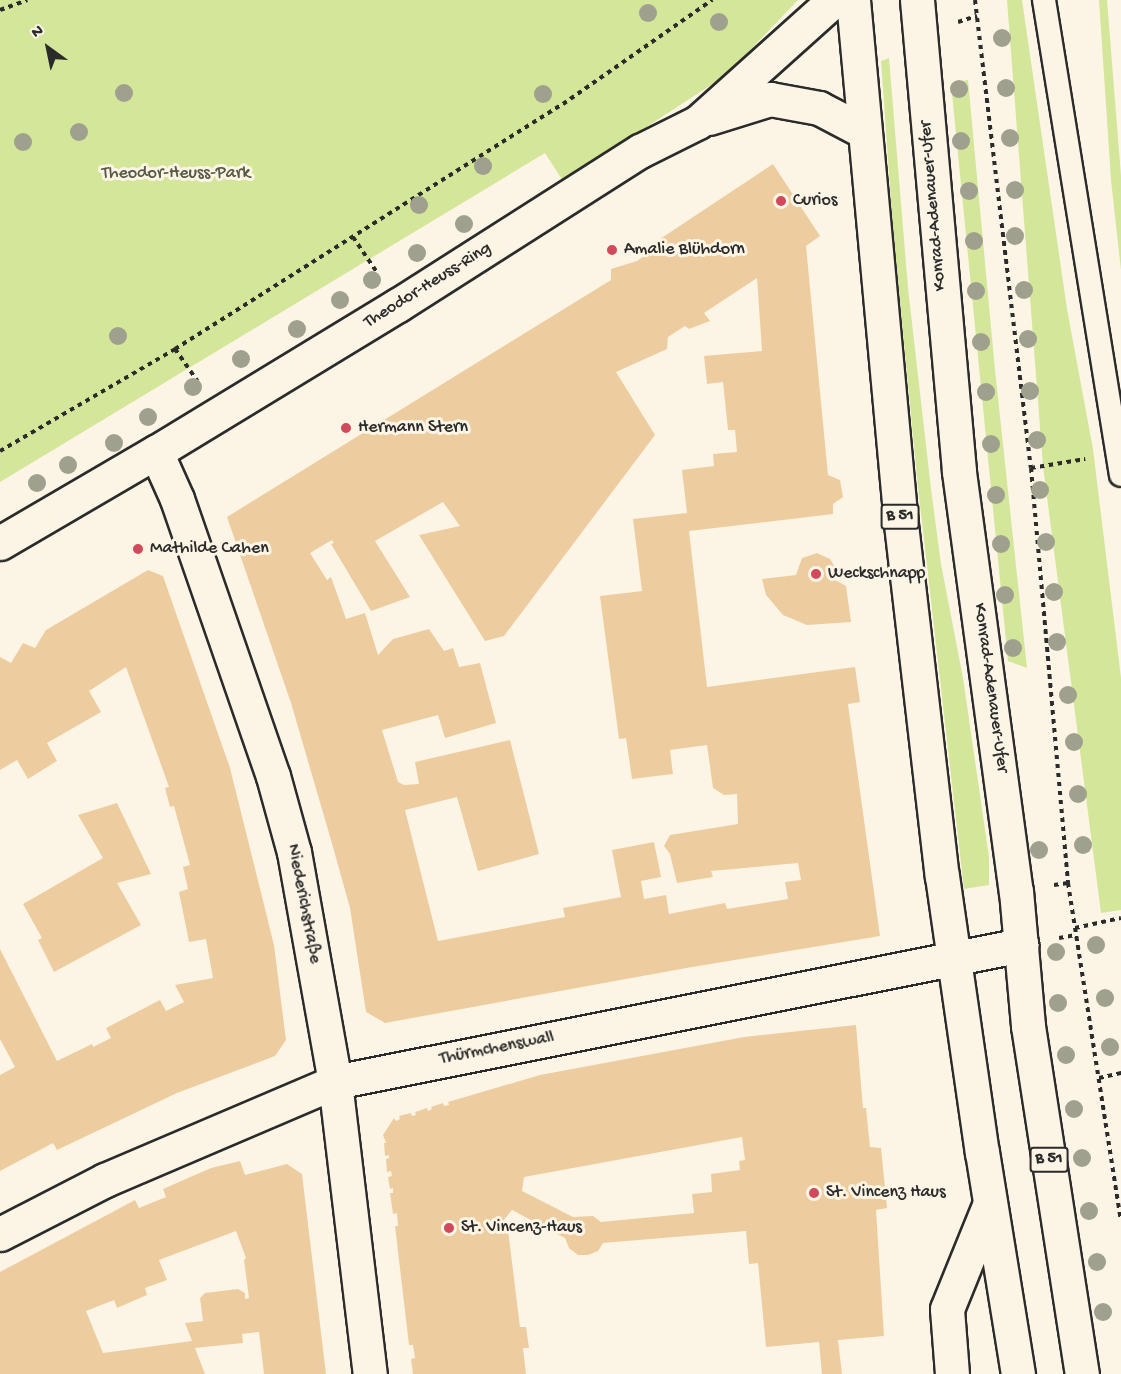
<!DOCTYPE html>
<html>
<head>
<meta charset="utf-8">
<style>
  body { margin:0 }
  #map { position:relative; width:1121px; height:1374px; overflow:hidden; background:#fcf5e5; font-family:"Gochi Hand",sans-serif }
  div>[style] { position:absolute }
  .green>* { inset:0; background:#d3e69a }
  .building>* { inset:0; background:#edcd9f }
  .path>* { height:4px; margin-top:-2px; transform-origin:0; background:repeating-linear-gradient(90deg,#2b2b2b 0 4.5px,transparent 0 9px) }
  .roads { filter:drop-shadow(2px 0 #2b2b2b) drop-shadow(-2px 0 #2b2b2b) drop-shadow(0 2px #2b2b2b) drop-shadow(0 -2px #2b2b2b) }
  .lane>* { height:22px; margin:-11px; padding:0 11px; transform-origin:11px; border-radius:11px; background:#fcf5e5 }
  .street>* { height:33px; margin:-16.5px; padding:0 16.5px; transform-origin:16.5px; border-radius:16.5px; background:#fcf5e5 }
  .secondary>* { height:33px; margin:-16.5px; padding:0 16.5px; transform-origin:16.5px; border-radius:16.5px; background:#fcf5e5 }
  .primary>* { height:33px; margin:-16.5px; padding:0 16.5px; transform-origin:16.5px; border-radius:16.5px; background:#fcf5e5 }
  .trees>* { width:18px; height:18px; margin:-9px; border-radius:50%; background:#a0a08e }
  .dots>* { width:16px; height:16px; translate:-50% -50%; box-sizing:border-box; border:3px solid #fcf5e5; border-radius:50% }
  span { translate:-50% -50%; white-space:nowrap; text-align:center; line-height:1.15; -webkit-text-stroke:6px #fcf5e5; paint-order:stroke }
  .shield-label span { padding:2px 4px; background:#fcf5e5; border:2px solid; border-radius:4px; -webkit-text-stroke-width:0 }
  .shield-label { font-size:16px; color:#2b2b2b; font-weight:700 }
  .park-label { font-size:18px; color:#555a47 }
  .poi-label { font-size:18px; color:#2b2b2b }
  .left { translate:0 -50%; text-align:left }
  .street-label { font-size:18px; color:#2b2b2b }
  .north { position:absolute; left:18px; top:18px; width:60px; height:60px; -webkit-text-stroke:4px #fcf5e5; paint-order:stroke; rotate:327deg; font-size:16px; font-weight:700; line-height:24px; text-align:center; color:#2b2b2b }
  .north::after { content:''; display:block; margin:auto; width:21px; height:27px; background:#2b2b2b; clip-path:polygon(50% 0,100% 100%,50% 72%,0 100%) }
</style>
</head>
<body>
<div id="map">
  <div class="green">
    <div style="clip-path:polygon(0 0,798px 0,735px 66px,714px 83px,563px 181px,545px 153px,0 482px)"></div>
    <div style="clip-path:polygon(1007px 0,1022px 0,1067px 309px,1093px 449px,1121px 678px,1121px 910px,1101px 913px,1043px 466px)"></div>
    <div style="clip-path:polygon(1099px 0,1107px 0,1121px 176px,1121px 270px,1111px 180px)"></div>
    <div style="clip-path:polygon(889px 58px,908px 288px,931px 489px,941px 564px,963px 678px,989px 857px,989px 885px,964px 889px,918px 487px,893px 228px,881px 61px)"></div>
    <div style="clip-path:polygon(968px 80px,995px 370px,1027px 668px,1008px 661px,951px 83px)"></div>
  </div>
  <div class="building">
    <div style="clip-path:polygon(evenodd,773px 164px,820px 236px,806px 246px,828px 475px,840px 480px,843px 497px,833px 504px,833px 514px,689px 531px,707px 687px,855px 667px,860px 702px,848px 704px,880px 936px,692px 967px,385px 1023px,366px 1012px,350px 908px,331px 840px,291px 703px,227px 517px,611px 280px,611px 269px,637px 261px,659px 246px,657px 241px,773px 164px,757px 278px,762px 351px,704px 356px,707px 384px,723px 382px,728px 430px,735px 430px,737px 452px,713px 454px,714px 466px,682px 470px,687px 513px,633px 519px,642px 591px,600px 596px,619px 739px,626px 738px,632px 779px,673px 774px,670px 750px,707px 745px,713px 788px,724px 795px,737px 794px,738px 824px,670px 835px,664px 846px,670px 854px,677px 883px,713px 877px,711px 871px,798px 863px,801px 880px,785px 882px,788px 899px,727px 909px,725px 903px,669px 914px,666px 895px,644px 899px,641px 881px,661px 877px,654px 842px,612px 850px,621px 897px,563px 908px,565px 917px,438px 941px,405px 810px,457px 797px,478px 871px,539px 854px,510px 740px,415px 762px,419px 784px,404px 785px,398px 782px,382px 730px,438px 715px,445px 738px,496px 723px,480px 663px,459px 667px,453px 648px,444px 651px,429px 629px,393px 639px,378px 655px,365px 613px,346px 619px,331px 577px,327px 580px,310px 553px,332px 540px,334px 543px,331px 544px,371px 611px,410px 597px,375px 541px,443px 502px,460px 526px,419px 535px,485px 641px,504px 636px,655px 435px,616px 372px,667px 349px,668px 337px,685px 326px,689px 329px,710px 321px,704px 313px,757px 278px)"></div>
    <div style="clip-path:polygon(817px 553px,830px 559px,836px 569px,835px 580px,846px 586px,851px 622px,807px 625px,783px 615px,766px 595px,762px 579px,796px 575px,802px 558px)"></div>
    <div style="clip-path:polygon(148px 570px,163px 576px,230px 768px,274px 945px,286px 1040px,275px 1056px,177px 1093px,57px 1150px,53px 1143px,0 1171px,0 1075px,15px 1067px,0 1039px,0 949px,57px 1061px,92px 1044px,93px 1047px,111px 1038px,106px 1028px,160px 1000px,166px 1011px,184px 1002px,175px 985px,213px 978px,206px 939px,189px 942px,179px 892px,188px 889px,183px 867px,190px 865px,174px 806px,170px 807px,165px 788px,169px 787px,126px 667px,89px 691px,101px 712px,47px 743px,57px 761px,28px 779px,17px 760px,0 770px,0 657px,11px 663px,23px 643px,35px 648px,46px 630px)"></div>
    <div style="clip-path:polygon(117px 803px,151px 874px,117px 883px,141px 925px,54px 972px,38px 940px,42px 938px,23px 904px,103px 858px,78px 815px)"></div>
    <div style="clip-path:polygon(evenodd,856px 1025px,863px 1108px,866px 1108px,870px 1147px,881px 1148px,887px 1208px,876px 1210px,884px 1336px,838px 1340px,842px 1374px,822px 1374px,819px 1342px,766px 1347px,758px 1263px,749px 1264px,746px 1231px,603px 1243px,598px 1251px,588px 1255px,578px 1255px,569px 1248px,565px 1238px,512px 1210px,503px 1221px,504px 1231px,508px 1230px,520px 1327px,526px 1327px,529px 1348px,523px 1348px,526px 1374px,413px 1374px,411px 1359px,415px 1358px,413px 1345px,409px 1345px,395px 1226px,398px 1226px,397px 1213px,393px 1214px,390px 1193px,393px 1193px,393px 1188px,390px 1189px,388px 1177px,392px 1176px,391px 1171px,387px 1172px,386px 1159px,389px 1158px,389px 1155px,385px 1156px,384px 1143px,386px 1143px,383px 1135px,394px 1118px,396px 1121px,400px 1119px,399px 1116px,411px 1113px,412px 1116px,416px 1115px,415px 1112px,427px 1108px,428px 1111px,432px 1109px,431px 1107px,443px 1103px,444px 1106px,449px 1105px,448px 1102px,540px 1075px,744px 1037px,856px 1025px,742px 1137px,745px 1160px,739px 1161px,740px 1170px,711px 1174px,712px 1192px,692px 1194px,694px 1213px,601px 1222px,593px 1216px,573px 1217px,522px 1191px,524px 1177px,742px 1137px)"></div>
    <div style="clip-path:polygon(evenodd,240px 1161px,245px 1175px,287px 1164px,302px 1174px,326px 1374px,264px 1374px,259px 1332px,242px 1334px,243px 1343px,195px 1348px,205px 1374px,0 1374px,0 1272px,135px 1200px,139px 1208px,166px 1197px,163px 1189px,211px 1168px,240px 1161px,236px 1231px,246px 1258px,244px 1260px,249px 1298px,245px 1299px,245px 1293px,238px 1289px,205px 1293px,200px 1298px,203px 1321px,185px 1323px,192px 1341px,103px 1353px,86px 1311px,114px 1300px,117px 1308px,147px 1295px,145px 1288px,167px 1280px,159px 1260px,236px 1231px)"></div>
  </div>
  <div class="path">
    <div style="left:975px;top:0;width:471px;rotate:83.2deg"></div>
    <div style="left:1031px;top:468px;width:417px;rotate:84.9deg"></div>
    <div style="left:1068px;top:883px;width:341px;rotate:81.1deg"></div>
    <div style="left:0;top:10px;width:29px;rotate:-20deg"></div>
    <div style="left:958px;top:22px;width:20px;rotate:-18deg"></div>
    <div style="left:353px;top:237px;width:41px;rotate:55.9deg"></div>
    <div style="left:175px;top:349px;width:39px;rotate:55deg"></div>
    <div style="left:0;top:451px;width:203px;rotate:-30.2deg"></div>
    <div style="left:175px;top:349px;width:459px;rotate:-32.3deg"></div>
    <div style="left:563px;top:104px;width:182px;rotate:-34.9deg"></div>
    <div style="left:1031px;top:468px;width:55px;rotate:-9.5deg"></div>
    <div style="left:1054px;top:885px;width:14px;rotate:-8deg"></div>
    <div style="left:1075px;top:928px;width:47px;rotate:-12.3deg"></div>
    <div style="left:1059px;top:938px;width:17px;rotate:-10deg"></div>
    <div style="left:1099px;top:1078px;width:23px;rotate:-13deg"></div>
  </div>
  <div class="roads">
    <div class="lane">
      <div style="left:1044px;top:0;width:481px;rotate:80.8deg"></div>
    </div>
    <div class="street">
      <div style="left:156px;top:452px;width:51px;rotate:65.9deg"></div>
      <div style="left:177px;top:499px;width:293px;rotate:70.9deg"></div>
      <div style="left:273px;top:776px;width:79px;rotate:74.6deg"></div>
      <div style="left:294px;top:852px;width:234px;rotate:79.9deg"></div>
      <div style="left:335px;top:1082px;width:294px;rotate:83.2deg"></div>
      <div style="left:0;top:1234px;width:118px;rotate:-27.2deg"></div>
      <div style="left:105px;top:1180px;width:250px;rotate:-23.1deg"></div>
      <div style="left:335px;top:1082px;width:700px;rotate:-11.29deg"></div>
      <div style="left:952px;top:1374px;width:65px;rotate:-94.4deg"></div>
      <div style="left:947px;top:1309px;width:114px;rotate:-67.9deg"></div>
    </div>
    <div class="secondary">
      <div style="left:709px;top:118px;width:64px;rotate:-17.3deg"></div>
      <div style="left:770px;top:99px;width:50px;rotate:10.4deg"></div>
      <div style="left:819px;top:108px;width:50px;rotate:27.6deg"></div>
      <div style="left:0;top:543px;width:181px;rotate:-30.3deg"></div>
      <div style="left:156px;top:452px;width:283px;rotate:-31.3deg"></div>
      <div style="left:398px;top:305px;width:287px;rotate:-32.5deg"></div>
      <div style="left:640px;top:151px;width:65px;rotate:-26.6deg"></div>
      <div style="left:698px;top:122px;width:183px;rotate:-41.9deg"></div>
    </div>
    <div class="primary">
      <div style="left:853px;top:0;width:526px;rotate:84.77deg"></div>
      <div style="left:901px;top:524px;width:354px;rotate:83.4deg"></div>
      <div style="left:942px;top:876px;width:279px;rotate:81.8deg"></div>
      <div style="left:982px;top:1152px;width:225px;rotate:80.8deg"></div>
      <div style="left:917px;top:0;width:474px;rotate:84.9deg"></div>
      <div style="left:959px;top:472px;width:423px;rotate:82.3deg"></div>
      <div style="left:1016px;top:891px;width:136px;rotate:84.9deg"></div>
      <div style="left:1028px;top:1026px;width:352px;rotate:81.2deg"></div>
    </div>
  </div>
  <div class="trees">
    <div style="left:648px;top:13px"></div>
    <div style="left:719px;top:22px"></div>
    <div style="left:1002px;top:38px"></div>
    <div style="left:1006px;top:88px"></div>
    <div style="left:959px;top:89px"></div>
    <div style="left:124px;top:93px"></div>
    <div style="left:543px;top:94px"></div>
    <div style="left:79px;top:132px"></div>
    <div style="left:1010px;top:138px"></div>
    <div style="left:961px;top:141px"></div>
    <div style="left:23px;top:142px"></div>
    <div style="left:483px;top:166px"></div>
    <div style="left:1015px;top:190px"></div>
    <div style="left:969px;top:191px"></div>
    <div style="left:419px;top:205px"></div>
    <div style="left:464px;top:224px"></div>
    <div style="left:1015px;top:236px"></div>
    <div style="left:974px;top:241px"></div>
    <div style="left:417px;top:253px"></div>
    <div style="left:372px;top:280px"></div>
    <div style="left:1024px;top:290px"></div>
    <div style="left:976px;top:291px"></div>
    <div style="left:340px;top:300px"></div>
    <div style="left:297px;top:329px"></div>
    <div style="left:118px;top:336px"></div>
    <div style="left:1028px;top:339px"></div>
    <div style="left:981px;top:342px"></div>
    <div style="left:241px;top:359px"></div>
    <div style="left:193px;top:387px"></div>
    <div style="left:1030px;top:391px"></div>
    <div style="left:986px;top:392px"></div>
    <div style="left:148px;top:417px"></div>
    <div style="left:1037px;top:440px"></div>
    <div style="left:114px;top:443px"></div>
    <div style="left:991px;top:444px"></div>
    <div style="left:68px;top:465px"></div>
    <div style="left:37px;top:483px"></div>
    <div style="left:1040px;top:490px"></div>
    <div style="left:996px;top:495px"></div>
    <div style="left:1046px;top:542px"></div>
    <div style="left:1001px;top:544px"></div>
    <div style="left:1054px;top:592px"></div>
    <div style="left:1005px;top:595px"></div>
    <div style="left:1057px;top:642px"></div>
    <div style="left:1013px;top:648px"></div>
    <div style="left:1068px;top:695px"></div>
    <div style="left:1074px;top:742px"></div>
    <div style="left:1078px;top:794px"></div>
    <div style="left:1083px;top:845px"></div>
    <div style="left:1039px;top:850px"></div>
    <div style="left:1096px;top:945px"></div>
    <div style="left:1056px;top:952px"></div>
    <div style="left:1105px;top:998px"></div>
    <div style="left:1058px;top:1003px"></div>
    <div style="left:1110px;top:1047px"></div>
    <div style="left:1066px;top:1055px"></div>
    <div style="left:1074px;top:1109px"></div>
    <div style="left:1082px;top:1158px"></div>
    <div style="left:1089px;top:1211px"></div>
    <div style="left:1097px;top:1262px"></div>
    <div style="left:1103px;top:1312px"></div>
  </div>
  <div class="dots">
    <div style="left:781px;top:201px;background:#d1495b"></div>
    <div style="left:612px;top:250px;background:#d1495b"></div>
    <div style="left:346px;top:428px;background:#d1495b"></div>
    <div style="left:138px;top:549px;background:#d1495b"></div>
    <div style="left:816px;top:574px;background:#d1495b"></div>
    <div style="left:814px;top:1193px;background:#d1495b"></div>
    <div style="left:449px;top:1228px;background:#d1495b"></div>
  </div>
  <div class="shield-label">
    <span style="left:900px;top:517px">B 51</span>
    <span style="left:1049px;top:1160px">B 51</span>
  </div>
  <div class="park-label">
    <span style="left:176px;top:174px">Theodor-Heuss-Park</span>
  </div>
  <div class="poi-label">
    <span class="left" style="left:793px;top:201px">Curios</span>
    <span class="left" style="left:624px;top:250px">Amalie Blühdorn</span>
    <span class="left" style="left:358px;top:428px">Hermann Stern</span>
    <span class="left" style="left:150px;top:549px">Mathilde Cahen</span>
    <span class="left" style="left:828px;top:574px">Weckschnapp</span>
    <span class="left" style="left:826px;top:1193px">St. Vincenz Haus</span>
    <span class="left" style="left:461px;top:1228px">St. Vincenz-Haus</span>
  </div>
  <div class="street-label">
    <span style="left:934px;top:206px;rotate:-95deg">Konrad-Adenauer-Ufer</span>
    <span style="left:428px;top:286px;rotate:-32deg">Theodor-Heuss-Ring</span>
    <span style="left:990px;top:688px;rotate:82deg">Konrad-Adenauer-Ufer</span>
    <span style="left:303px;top:904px;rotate:79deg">Niederichstraße</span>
    <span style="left:497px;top:1049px;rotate:-11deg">Thürmchenswall</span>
  </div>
  <div class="north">N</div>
</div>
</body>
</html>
